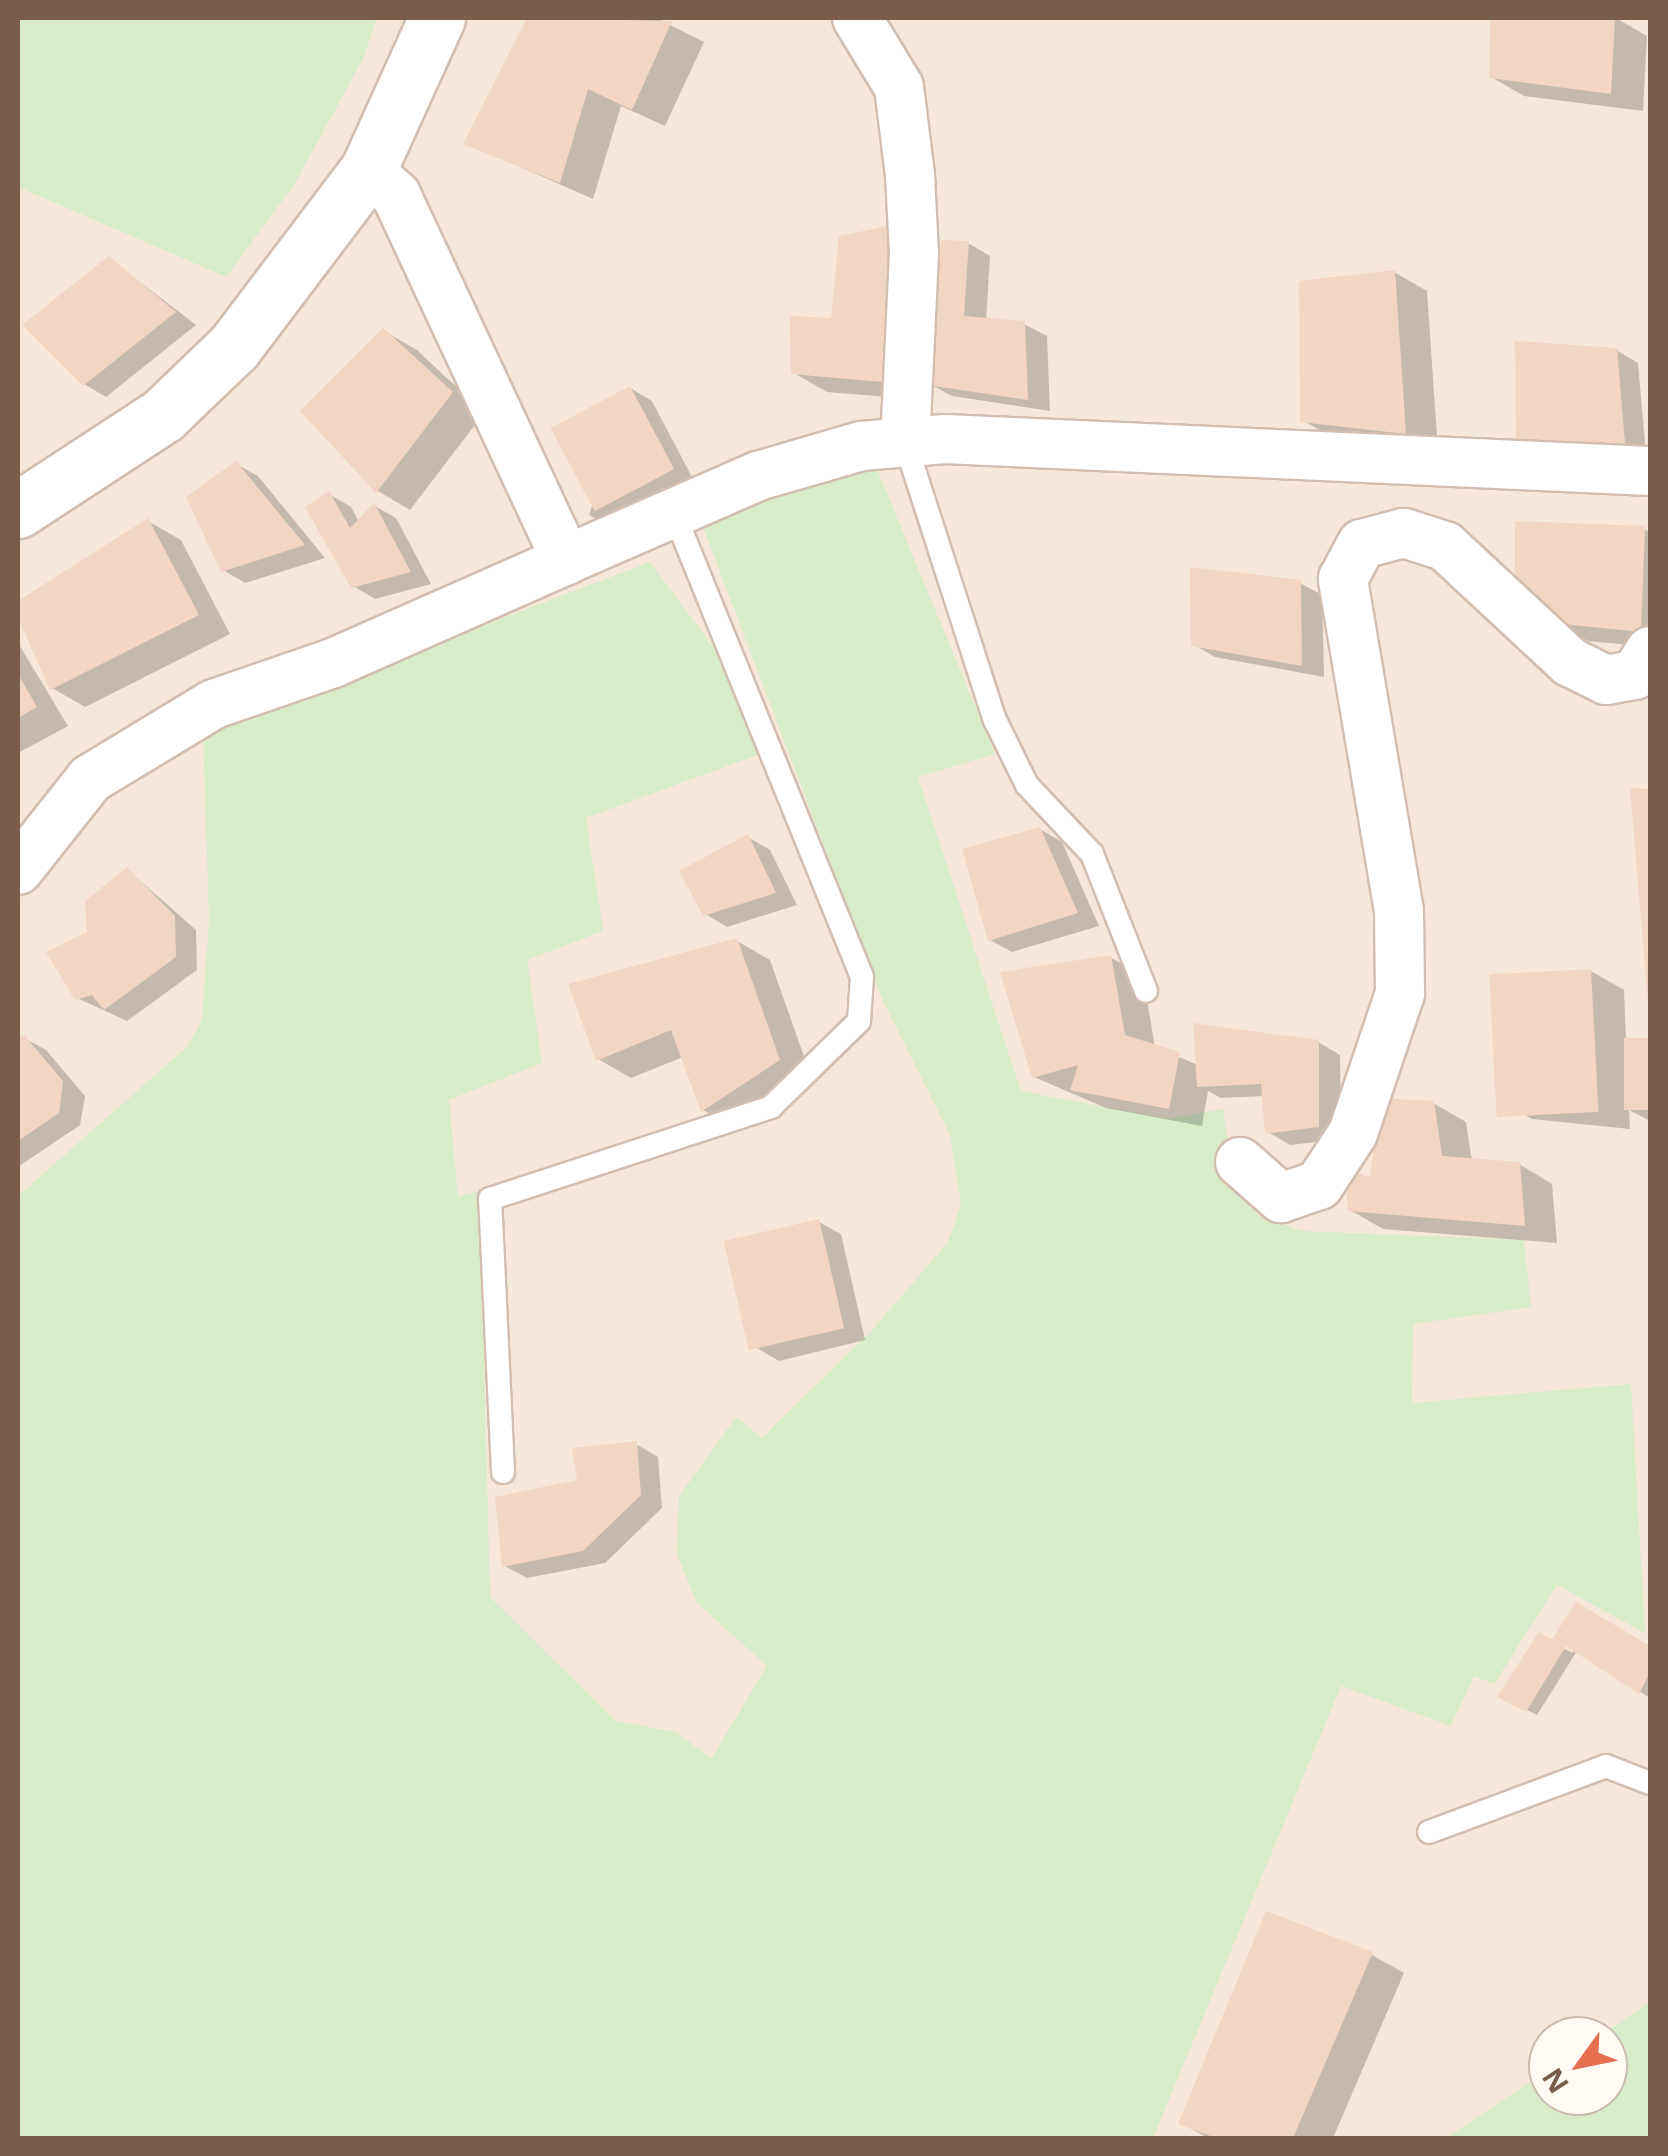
<!DOCTYPE html>
<html>
<head>
<meta charset="utf-8">
<style>
  body { margin:0 }
  #map { position:relative; width:1668px; height:2156px; overflow:hidden; background:#fdf6ec; font-family:"Open Sans",sans-serif }
  div>[style] { position:absolute }
  .residential>* { inset:0; background:#f5e8da }
  .green>* { inset:0; background:#d8ecc9 }
  .shadow>* { inset:0; background:#0003 }
  .building>* { inset:0; background:#f3d5c3; transform-origin:0 0 }
  .roads { filter:drop-shadow(2px 0 #d1beb0) drop-shadow(-2px 0 #d1beb0) drop-shadow(0 2px #d1beb0) drop-shadow(0 -2px #d1beb0) }
  .lane>* { height:22px; margin:-11px; padding:0 11px; transform-origin:11px; border-radius:11px; background:#fff }
  .street>* { height:48px; margin:-24px; padding:0 24px; transform-origin:24px; border-radius:24px; background:#fff }
  .secondary>* { height:55px; margin:-27.5px; padding:0 27.5px; transform-origin:27.5px; border-radius:27.5px; background:#fff }
  span { translate:-50% -50%; white-space:nowrap; text-align:center; line-height:1.15; -webkit-text-stroke:8px #fffaf3; paint-order:stroke }
  .frame { position:absolute; inset:0; border:20px solid #7a5c4d; pointer-events:none }
  .north { position:absolute; left:1528px; top:2016px; width:100px; height:100px; box-sizing:border-box; background:#fffaf3; border:2px solid #cabbb1; border-radius:50%; rotate:237deg; font-size:28px; font-weight:700; line-height:40px; text-align:center; color:#7a5c4d }
  .north::after { content:''; display:block; margin:auto; width:35px; height:45px; background:#e76f51; clip-path:polygon(50% 0,100% 100%,50% 72%,0 100%) }
</style>
</head>
<body>
<div id="map">
  <div class="residential">
    <div style="clip-path:polygon(evenodd,377px 18px,1650px 18px,1650px 2138px,18px 2138px,18px 187px,226px 277px,364px 57px,377px 18px,1548px 2036px,1608px 2036px,1608px 2096px,1548px 2096px,1548px 2036px)"></div>
  </div>
  <div class="green">
    <div style="clip-path:polygon(18px 18px,377px 18px,364px 57px,294px 185px,226px 277px,18px 187px)"></div>
    <div style="clip-path:polygon(876px 467px,995px 754px,918px 777px,1021px 1091px,1167px 1119px,1223px 1109px,1235px 1192px,1259px 1216px,1302px 1231px,1524px 1240px,1531px 1307px,1413px 1324px,1412px 1403px,1631px 1384px,1645px 1633px,1557px 1585px,1494px 1684px,1474px 1676px,1451px 1726px,1341px 1686px,1153px 2138px,18px 2138px,18px 1196px,189px 1045px,202px 1020px,209px 919px,203px 732px,650px 562px,732px 672px,760px 754px,586px 818px,603px 931px,527px 960px,542px 1063px,449px 1100px,458px 1196px,480px 1191px,490px 1597px,616px 1721px,675px 1732px,712px 1758px,767px 1666px,697px 1603px,677px 1554px,679px 1496px,736px 1417px,762px 1438px,873px 1329px,948px 1242px,961px 1204px,950px 1135px,883px 1001px,701px 522px,817px 475px)"></div>
    <div style="clip-path:polygon(1650px 2002px,1650px 2138px,1446px 2138px,1548px 2070px,1548px 2096px,1608px 2096px,1608px 2036px,1600px 2036px)"></div>
  </div>
  <div class="shadow">
    <div style="clip-path:polygon(530px 18px,656px 18px,704px 42px,665px 126px,621px 106px,593px 199px,466px 143px)"></div>
    <div style="clip-path:polygon(1492px 18px,1616px 18px,1647px 36px,1643px 111px,1524px 96px,1491px 77px)"></div>
    <div style="clip-path:polygon(968px 243px,990px 256px,986px 321px,1024px 324px,1047px 336px,1050px 411px,952px 396px,926px 382px,925px 400px,827px 392px,794px 373px,926px 375px)"></div>
    <div style="clip-path:polygon(110px 259px,196px 325px,106px 397px,84px 384px)"></div>
    <div style="clip-path:polygon(1394px 272px,1427px 291px,1438px 451px,1335px 439px,1302px 420px)"></div>
    <div style="clip-path:polygon(384px 331px,417px 350px,484px 413px,410px 510px,378px 491px,304px 411px)"></div>
    <div style="clip-path:polygon(1616px 350px,1638px 363px,1647px 466px,1541px 459px)"></div>
    <div style="clip-path:polygon(630px 388px,652px 401px,694px 481px,611px 527px,589px 515px)"></div>
    <div style="clip-path:polygon(236px 464px,258px 476px,325px 558px,245px 583px,223px 570px)"></div>
    <div style="clip-path:polygon(329px 494px,351px 507px,359px 522px,375px 506px,396px 518px,431px 584px,375px 599px,353px 586px)"></div>
    <div style="clip-path:polygon(148px 521px,181px 540px,230px 634px,85px 707px,52px 688px,18px 604px)"></div>
    <div style="clip-path:polygon(1644px 529px,1650px 533px,1650px 647px,1588px 641px,1555px 621px)"></div>
    <div style="clip-path:polygon(1300px 583px,1322px 595px,1324px 677px,1215px 657px,1193px 644px)"></div>
    <div style="clip-path:polygon(18px 643px,68px 726px,18px 753px)"></div>
    <div style="clip-path:polygon(1632px 790px,1650px 792px,1650px 1002px,1650px 1001px)"></div>
    <div style="clip-path:polygon(1040px 829px,1062px 842px,1099px 926px,1012px 952px,990px 940px)"></div>
    <div style="clip-path:polygon(748px 837px,770px 850px,797px 905px,727px 927px,705px 914px)"></div>
    <div style="clip-path:polygon(128px 870px,196px 930px,197px 970px,127px 1021px,77px 998px,90px 933px)"></div>
    <div style="clip-path:polygon(737px 941px,770px 960px,812px 1079px,736px 1129px,703px 1110px,683px 1057px,631px 1078px,598px 1059px)"></div>
    <div style="clip-path:polygon(1110px 957px,1143px 976px,1155px 1047px,1198px 1065px,1318px 1042px,1340px 1055px,1341px 1139px,1290px 1145px,1268px 1132px,1265px 1096px,1221px 1098px,1208px 1091px,1202px 1126px,1106px 1108px,1034px 1077px)"></div>
    <div style="clip-path:polygon(1591px 971px,1624px 990px,1626px 1040px,1650px 1041px,1650px 1121px,1629px 1110px,1630px 1129px,1532px 1119px,1499px 1100px)"></div>
    <div style="clip-path:polygon(24px 1038px,46px 1050px,85px 1096px,80px 1125px,18px 1167px,18px 1042px)"></div>
    <div style="clip-path:polygon(1433px 1103px,1466px 1122px,1472px 1161px,1519px 1164px,1552px 1184px,1557px 1243px,1383px 1229px,1350px 1210px)"></div>
    <div style="clip-path:polygon(819px 1222px,841px 1234px,865px 1340px,779px 1361px,757px 1348px)"></div>
    <div style="clip-path:polygon(636px 1444px,658px 1457px,662px 1508px,605px 1563px,527px 1578px,505px 1566px,580px 1482px)"></div>
    <div style="clip-path:polygon(1577px 1606px,1650px 1649px,1650px 1698px,1577px 1651px,1537px 1715px,1501px 1696px,1540px 1636px,1573px 1653px)"></div>
    <div style="clip-path:polygon(1372px 1955px,1404px 1973px,1333px 2138px,1208px 2138px,1181px 2123px)"></div>
  </div>
  <div class="building">
    <div style="clip-path:polygon(527px 18px,672px 21px,632px 110px,588px 89px,560px 183px,463px 144px)"></div>
    <div style="clip-path:polygon(1490px 18px,1615px 18px,1611px 94px,1489px 78px)"></div>
    <div style="clip-path:polygon(898px 224px,893px 383px,791px 374px,790px 316px,831px 318px,839px 236px)"></div>
    <div style="clip-path:polygon(941px 240px,969px 241px,964px 316px,1025px 321px,1028px 400px,927px 385px)"></div>
    <div style="clip-path:polygon(109px 256px,176px 312px,83px 386px,22px 325px)"></div>
    <div style="clip-path:polygon(1395px 270px,1406px 434px,1300px 422px,1299px 281px)"></div>
    <div style="clip-path:polygon(383px 328px,453px 392px,376px 493px,300px 411px)"></div>
    <div style="clip-path:polygon(1515px 341px,1617px 348px,1626px 455px,1516px 447px)"></div>
    <div style="left:630px;top:386px;width:94px;height:90px;rotate:62deg"></div>
    <div style="clip-path:polygon(236px 461px,305px 545px,221px 572px,186px 497px)"></div>
    <div style="clip-path:polygon(329px 491px,350px 528px,374px 503px,411px 572px,351px 588px,305px 507px)"></div>
    <div style="clip-path:polygon(148px 518px,199px 615px,50px 690px,18px 618px,18px 601px)"></div>
    <div style="clip-path:polygon(1515px 521px,1645px 526px,1641px 632px,1553px 623px,1515px 587px)"></div>
    <div style="clip-path:polygon(1190px 567px,1301px 580px,1302px 666px,1191px 646px)"></div>
    <div style="clip-path:polygon(18px 674px,37px 707px,18px 718px)"></div>
    <div style="clip-path:polygon(1630px 788px,1650px 789px,1650px 1002px,1648px 1002px)"></div>
    <div style="clip-path:polygon(1040px 827px,1078px 913px,988px 941px,962px 849px)"></div>
    <div style="clip-path:polygon(748px 834px,776px 893px,703px 916px,679px 871px)"></div>
    <div style="clip-path:polygon(127px 867px,175px 916px,176px 957px,104px 1010px,92px 995px,75px 1000px,46px 952px,87px 932px,85px 901px)"></div>
    <div style="clip-path:polygon(737px 938px,780px 1060px,701px 1112px,671px 1030px,596px 1061px,568px 984px)"></div>
    <div style="clip-path:polygon(1111px 955px,1125px 1035px,1180px 1052px,1169px 1109px,1070px 1090px,1078px 1065px,1032px 1078px,1000px 972px)"></div>
    <div style="left:1591px;top:969px;width:143px;height:102px;rotate:87deg"></div>
    <div style="clip-path:polygon(1193px 1023px,1319px 1040px,1319px 1127px,1265px 1134px,1261px 1084px,1197px 1087px)"></div>
    <div style="clip-path:polygon(24px 1035px,63px 1081px,59px 1113px,18px 1141px,18px 1039px)"></div>
    <div style="left:1624px;top:1038px;width:26px;height:72px"></div>
    <div style="clip-path:polygon(1380px 1098px,1434px 1101px,1442px 1156px,1520px 1162px,1525px 1226px,1348px 1211px,1344px 1168px,1370px 1177px)"></div>
    <div style="left:819px;top:1219px;width:112px;height:98px;rotate:77deg"></div>
    <div style="clip-path:polygon(637px 1441px,641px 1495px,583px 1551px,502px 1567px,495px 1497px,577px 1480px,572px 1448px)"></div>
    <div style="clip-path:polygon(1576px 1602px,1650px 1646px,1650px 1672px,1639px 1694px,1566px 1646px,1526px 1712px,1497px 1697px,1539px 1632px,1552px 1639px)"></div>
    <div style="clip-path:polygon(1266px 1911px,1373px 1952px,1293px 2138px,1216px 2138px,1178px 2124px)"></div>
  </div>
  <div class="roads">
    <div class="lane">
      <div style="left:905px;top:442px;width:292px;rotate:72.1deg"></div>
      <div style="left:995px;top:720px;width:72px;rotate:63.8deg"></div>
      <div style="left:1027px;top:785px;width:95px;rotate:46.7deg"></div>
      <div style="left:1092px;top:854px;width:147px;rotate:68.5deg"></div>
      <div style="left:503px;top:1472px;width:273px;rotate:-92.7deg"></div>
      <div style="left:490px;top:1199px;width:296px;rotate:-18.1deg"></div>
      <div style="left:771px;top:1107px;width:123px;rotate:-44.3deg"></div>
      <div style="left:859px;top:1021px;width:44px;rotate:-86.1deg"></div>
      <div style="left:862px;top:977px;width:501px;rotate:-112.06deg"></div>
      <div style="left:1429px;top:1832px;width:189px;rotate:-20.4deg"></div>
      <div style="left:1606px;top:1766px;width:47px;rotate:21.1deg"></div>
    </div>
    <div class="street">
      <div style="left:857px;top:18px;width:81px;rotate:58.7deg"></div>
      <div style="left:899px;top:87px;width:89px;rotate:82.9deg"></div>
      <div style="left:910px;top:175px;width:78px;rotate:87.1deg"></div>
      <div style="left:914px;top:253px;width:189px;rotate:92.7deg"></div>
      <div style="left:368px;top:170px;width:38px;rotate:42deg"></div>
      <div style="left:396px;top:195px;width:403px;rotate:65deg"></div>
      <div style="left:566px;top:560px;width:210px;rotate:-23.6deg"></div>
      <div style="left:758px;top:476px;width:107px;rotate:-16.2deg"></div>
      <div style="left:861px;top:446px;width:84px;rotate:-4.8deg"></div>
      <div style="left:945px;top:439px;width:706px;rotate:2.6deg"></div>
      <div style="left:18px;top:870px;width:116px;rotate:-51.6deg"></div>
      <div style="left:90px;top:779px;width:145px;rotate:-31.2deg"></div>
      <div style="left:214px;top:704px;width:126px;rotate:-19deg"></div>
      <div style="left:333px;top:663px;width:255px;rotate:-23.8deg"></div>
      <div style="left:1240px;top:1162px;width:55px;rotate:41.3deg"></div>
      <div style="left:1281px;top:1198px;width:40px;rotate:-18.9deg"></div>
      <div style="left:1319px;top:1185px;width:62px;rotate:-56.8deg"></div>
      <div style="left:1353px;top:1133px;width:148px;rotate:-71.4deg"></div>
      <div style="left:1400px;top:993px;width:82px;rotate:-90.7deg"></div>
      <div style="left:1399px;top:911px;width:337px;rotate:-99.6deg"></div>
      <div style="left:1343px;top:579px;width:40px;rotate:-62deg"></div>
      <div style="left:1362px;top:544px;width:43px;rotate:-14.7deg"></div>
      <div style="left:1404px;top:533px;width:43px;rotate:17.6deg"></div>
      <div style="left:1445px;top:546px;width:171px;rotate:42.9deg"></div>
      <div style="left:1570px;top:662px;width:40px;rotate:26.6deg"></div>
      <div style="left:1606px;top:680px;width:29px;rotate:-10deg"></div>
      <div style="left:1635px;top:675px;width:28px;rotate:-58deg"></div>
    </div>
    <div class="secondary">
      <div style="left:18px;top:510px;width:173px;rotate:-33.2deg"></div>
      <div style="left:163px;top:415px;width:98px;rotate:-43.8deg"></div>
      <div style="left:234px;top:347px;width:222px;rotate:-52.9deg"></div>
      <div style="left:368px;top:170px;width:167px;rotate:-65.6deg"></div>
    </div>
  </div>
  <div class="frame"></div>
  <div class="north">N</div>
</div>
</body>
</html>
